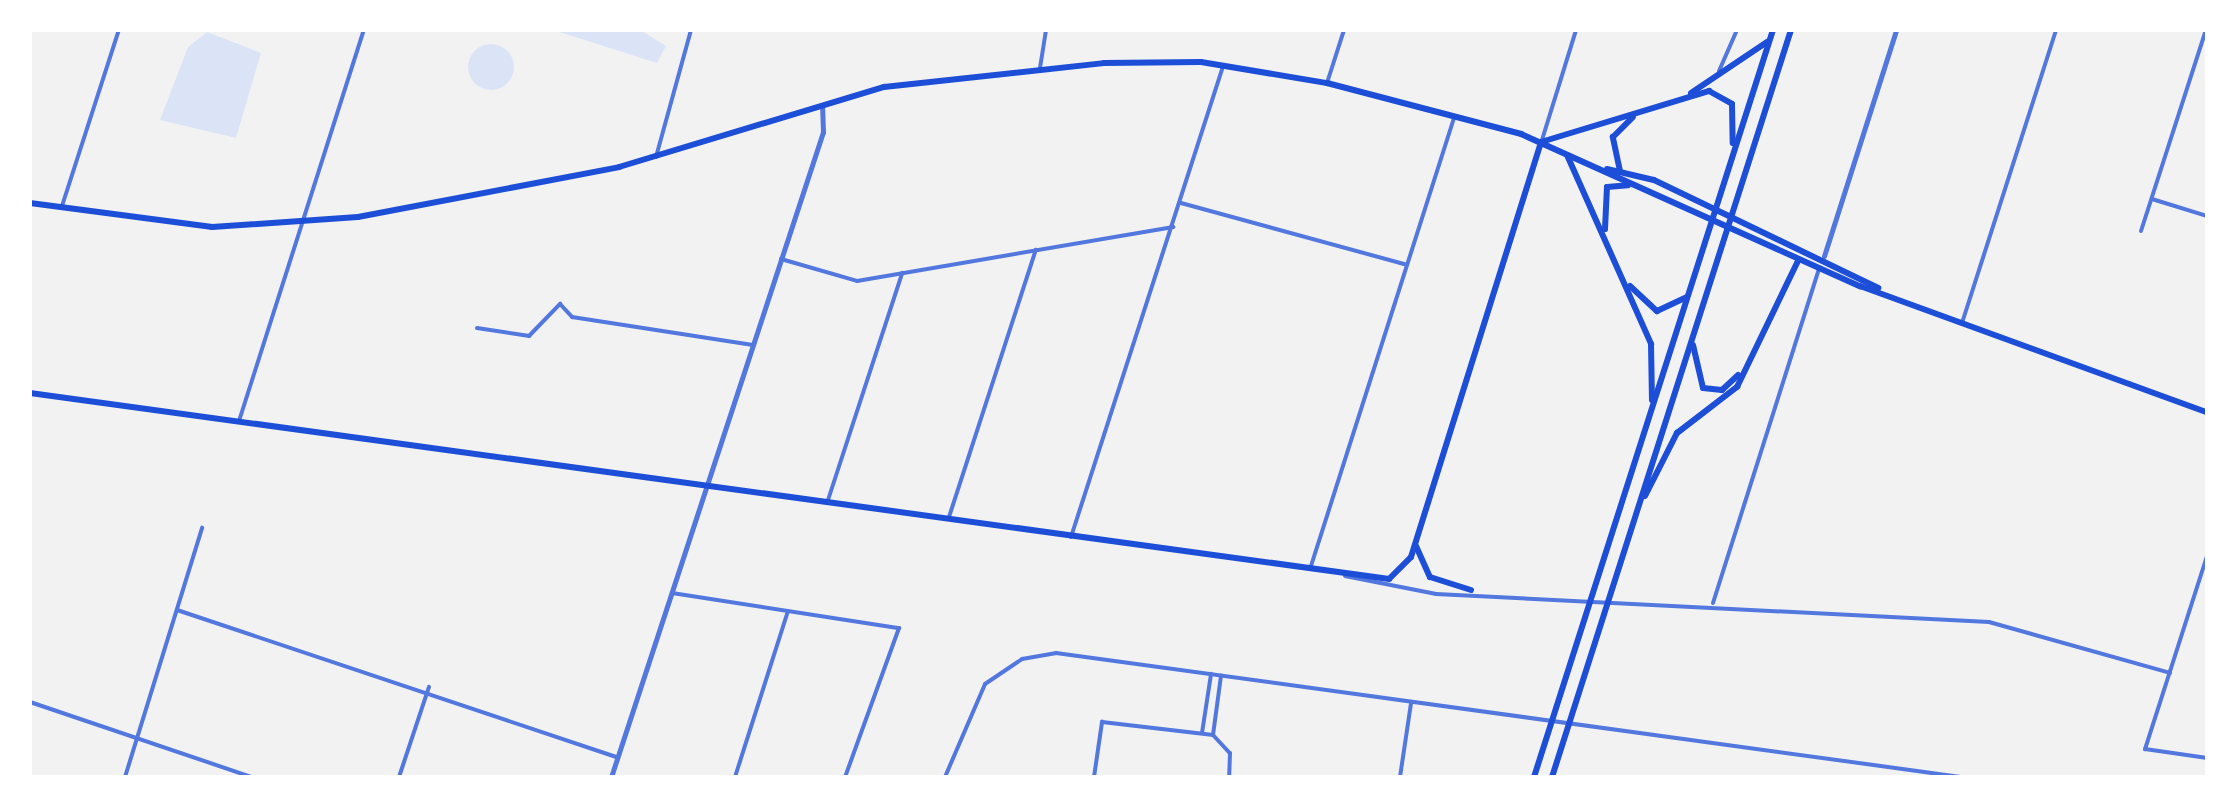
<!DOCTYPE html>
<html>
<head>
<meta charset="utf-8">
<style>
  body { margin:0 }
  #map { position:relative; width:2237px; height:807px; overflow:hidden; background:#f2f2f2; font-family:Mulish,sans-serif }
  div>[style] { position:absolute }
  .green>* { inset:0; background:#dbe4f7 }
  .round { border-radius:50% }
  .minor>* { height:4px; margin:-2px; padding:0 2px; transform-origin:2px; border-radius:2px; background:#5277de }
  .tertiary>* { height:5px; margin:-2.5px; padding:0 2.5px; transform-origin:2.5px; border-radius:2.5px; background:#5277de }
  .primary>* { height:6px; margin:-3px; padding:0 3px; transform-origin:3px; border-radius:3px; background:#1d4ed8 }
  .trunk>* { height:6px; margin:-3px; padding:0 3px; transform-origin:3px; border-radius:3px; background:#1d4ed8 }
  span { translate:-50% -50%; white-space:nowrap; text-align:center; line-height:1.15; -webkit-text-stroke:10px #fff; paint-order:stroke }
  .frame { position:absolute; inset:0; border:32px solid #fff; pointer-events:none }
</style>
</head>
<body>
<div id="map">
  <div class="green">
    <div style="clip-path:polygon(553px 30px,640px 30px,666px 46px,657px 63px)"></div>
    <div style="clip-path:polygon(207px 32px,261px 53px,236px 138px,160px 120px,188px 47px)"></div>
    <div class="round" style="left:468px;top:44px;width:46px;height:46px"></div>
  </div>
  <div class="minor">
    <div style="left:1040px;top:68px;width:38px;rotate:-81deg"></div>
    <div style="left:1719px;top:71px;width:45px;rotate:-66.3deg"></div>
    <div style="left:1327px;top:83px;width:56px;rotate:-72.2deg"></div>
    <div style="left:1542px;top:140px;width:115px;rotate:-72.8deg"></div>
    <div style="left:656px;top:157px;width:132px;rotate:-74.6deg"></div>
    <div style="left:2152px;top:199px;width:58px;rotate:17.2deg"></div>
    <div style="left:1181px;top:203px;width:234px;rotate:15.3deg"></div>
    <div style="left:62px;top:206px;width:185px;rotate:-72.1deg"></div>
    <div style="left:2141px;top:231px;width:211px;rotate:-72.1deg"></div>
    <div style="left:781px;top:259px;width:79px;rotate:16.1deg"></div>
    <div style="left:857px;top:281px;width:321px;rotate:-9.7deg"></div>
    <div style="left:1962px;top:323px;width:308px;rotate:-72.2deg"></div>
    <div style="left:477px;top:328px;width:53px;rotate:8.7deg"></div>
    <div style="left:529px;top:336px;width:45px;rotate:-45.9deg"></div>
    <div style="left:560px;top:304px;width:18px;rotate:47deg"></div>
    <div style="left:572px;top:317px;width:183px;rotate:8.8deg"></div>
    <div style="left:239px;top:421px;width:410px;rotate:-72.3deg"></div>
    <div style="left:828px;top:500px;width:239px;rotate:-71.9deg"></div>
    <div style="left:949px;top:517px;width:281px;rotate:-72deg"></div>
    <div style="left:1071px;top:537px;width:495px;rotate:-72.1deg"></div>
    <div style="left:2207px;top:556px;width:203px;rotate:107.8deg"></div>
    <div style="left:2145px;top:749px;width:63px;rotate:8.3deg"></div>
    <div style="left:1311px;top:566px;width:470px;rotate:-72.3deg"></div>
    <div style="left:1345px;top:576px;width:93px;rotate:11.2deg"></div>
    <div style="left:1436px;top:594px;width:554px;rotate:2.9deg"></div>
    <div style="left:1989px;top:622px;width:188px;rotate:15.7deg"></div>
    <div style="left:672px;top:593px;width:230px;rotate:8.8deg"></div>
    <div style="left:899px;top:628px;width:158px;rotate:109.9deg"></div>
    <div style="left:1713px;top:603px;width:350px;rotate:-72.4deg"></div>
    <div style="left:177px;top:610px;width:464px;rotate:18.5deg"></div>
    <div style="left:30px;top:702px;width:234px;rotate:18.7deg"></div>
    <div style="left:1202px;top:733px;width:60px;rotate:-81.3deg"></div>
    <div style="left:1213px;top:735px;width:60px;rotate:-82.3deg"></div>
    <div style="left:125px;top:777px;width:261px;rotate:-72.8deg"></div>
    <div style="left:399px;top:777px;width:95px;rotate:-71.6deg"></div>
    <div style="left:735px;top:777px;width:174px;rotate:-72.3deg"></div>
    <div style="left:945px;top:777px;width:101px;rotate:-66.7deg"></div>
    <div style="left:985px;top:684px;width:45px;rotate:-34deg"></div>
    <div style="left:1022px;top:659px;width:35px;rotate:-10deg"></div>
    <div style="left:1056px;top:653px;width:913px;rotate:7.8deg"></div>
    <div style="left:1094px;top:777px;width:56px;rotate:-81.7deg"></div>
    <div style="left:1102px;top:722px;width:112px;rotate:6.7deg"></div>
    <div style="left:1213px;top:735px;width:25px;rotate:47deg"></div>
    <div style="left:1230px;top:753px;width:24px;rotate:92deg"></div>
    <div style="left:1400px;top:777px;width:75px;rotate:-81.5deg"></div>
  </div>
  <div class="tertiary">
    <div style="left:1824px;top:256px;width:237px;rotate:-72.3deg"></div>
    <div style="left:611px;top:777px;width:679px;rotate:-71.81deg"></div>
    <div style="left:823px;top:132px;width:26px;rotate:-92deg"></div>
  </div>
  <div class="primary">
    <div style="left:1607px;top:169px;width:48px;rotate:13.2deg"></div>
    <div style="left:1654px;top:180px;width:249px;rotate:25.7deg"></div>
    <div style="left:30px;top:203px;width:184px;rotate:7.5deg"></div>
    <div style="left:212px;top:227px;width:146px;rotate:-3.9deg"></div>
    <div style="left:358px;top:217px;width:266px;rotate:-10.8deg"></div>
    <div style="left:619px;top:167px;width:277px;rotate:-16.8deg"></div>
    <div style="left:884px;top:87px;width:221px;rotate:-6.2deg"></div>
    <div style="left:1104px;top:63px;width:97px;rotate:-0.6deg"></div>
    <div style="left:1201px;top:62px;width:128px;rotate:9.5deg"></div>
    <div style="left:1327px;top:83px;width:201px;rotate:14.7deg"></div>
    <div style="left:1521px;top:134px;width:372px;rotate:24.2deg"></div>
    <div style="left:1860px;top:286px;width:369px;rotate:20deg"></div>
    <div style="left:30px;top:393px;width:1372px;rotate:7.79deg"></div>
    <div style="left:1389px;top:579px;width:31px;rotate:-45deg"></div>
    <div style="left:1411px;top:557px;width:434px;rotate:-72.6deg"></div>
    <div style="left:1416px;top:546px;width:34px;rotate:66deg"></div>
    <div style="left:1430px;top:577px;width:43px;rotate:17.6deg"></div>
  </div>
  <div class="trunk">
    <div style="left:1691px;top:93px;width:92px;rotate:-33.9deg"></div>
    <div style="left:1541px;top:142px;width:176px;rotate:-16.9deg"></div>
    <div style="left:1709px;top:91px;width:26px;rotate:29deg"></div>
    <div style="left:1732px;top:104px;width:39px;rotate:89deg"></div>
    <div style="left:1567px;top:155px;width:207px;rotate:66deg"></div>
    <div style="left:1651px;top:344px;width:56px;rotate:89deg"></div>
    <div style="left:1620px;top:171px;width:35px;rotate:-102deg"></div>
    <div style="left:1613px;top:137px;width:28px;rotate:-45deg"></div>
    <div style="left:1605px;top:229px;width:42px;rotate:-87.3deg"></div>
    <div style="left:1607px;top:187px;width:21px;rotate:-5deg"></div>
    <div style="left:1630px;top:286px;width:37px;rotate:43deg"></div>
    <div style="left:1657px;top:311px;width:33px;rotate:-25deg"></div>
    <div style="left:1693px;top:345px;width:44px;rotate:76.9deg"></div>
    <div style="left:1703px;top:388px;width:19px;rotate:6deg"></div>
    <div style="left:1722px;top:390px;width:22px;rotate:-43deg"></div>
    <div style="left:1645px;top:496px;width:71px;rotate:-63.1deg"></div>
    <div style="left:1677px;top:433px;width:76px;rotate:-37.5deg"></div>
    <div style="left:1737px;top:387px;width:140px;rotate:-64.2deg"></div>
    <div style="left:1534px;top:777px;width:784px;rotate:-72.26deg"></div>
    <div style="left:1552px;top:777px;width:784px;rotate:-72.26deg"></div>
  </div>
  <div class="frame"></div>
</div>
</body>
</html>
